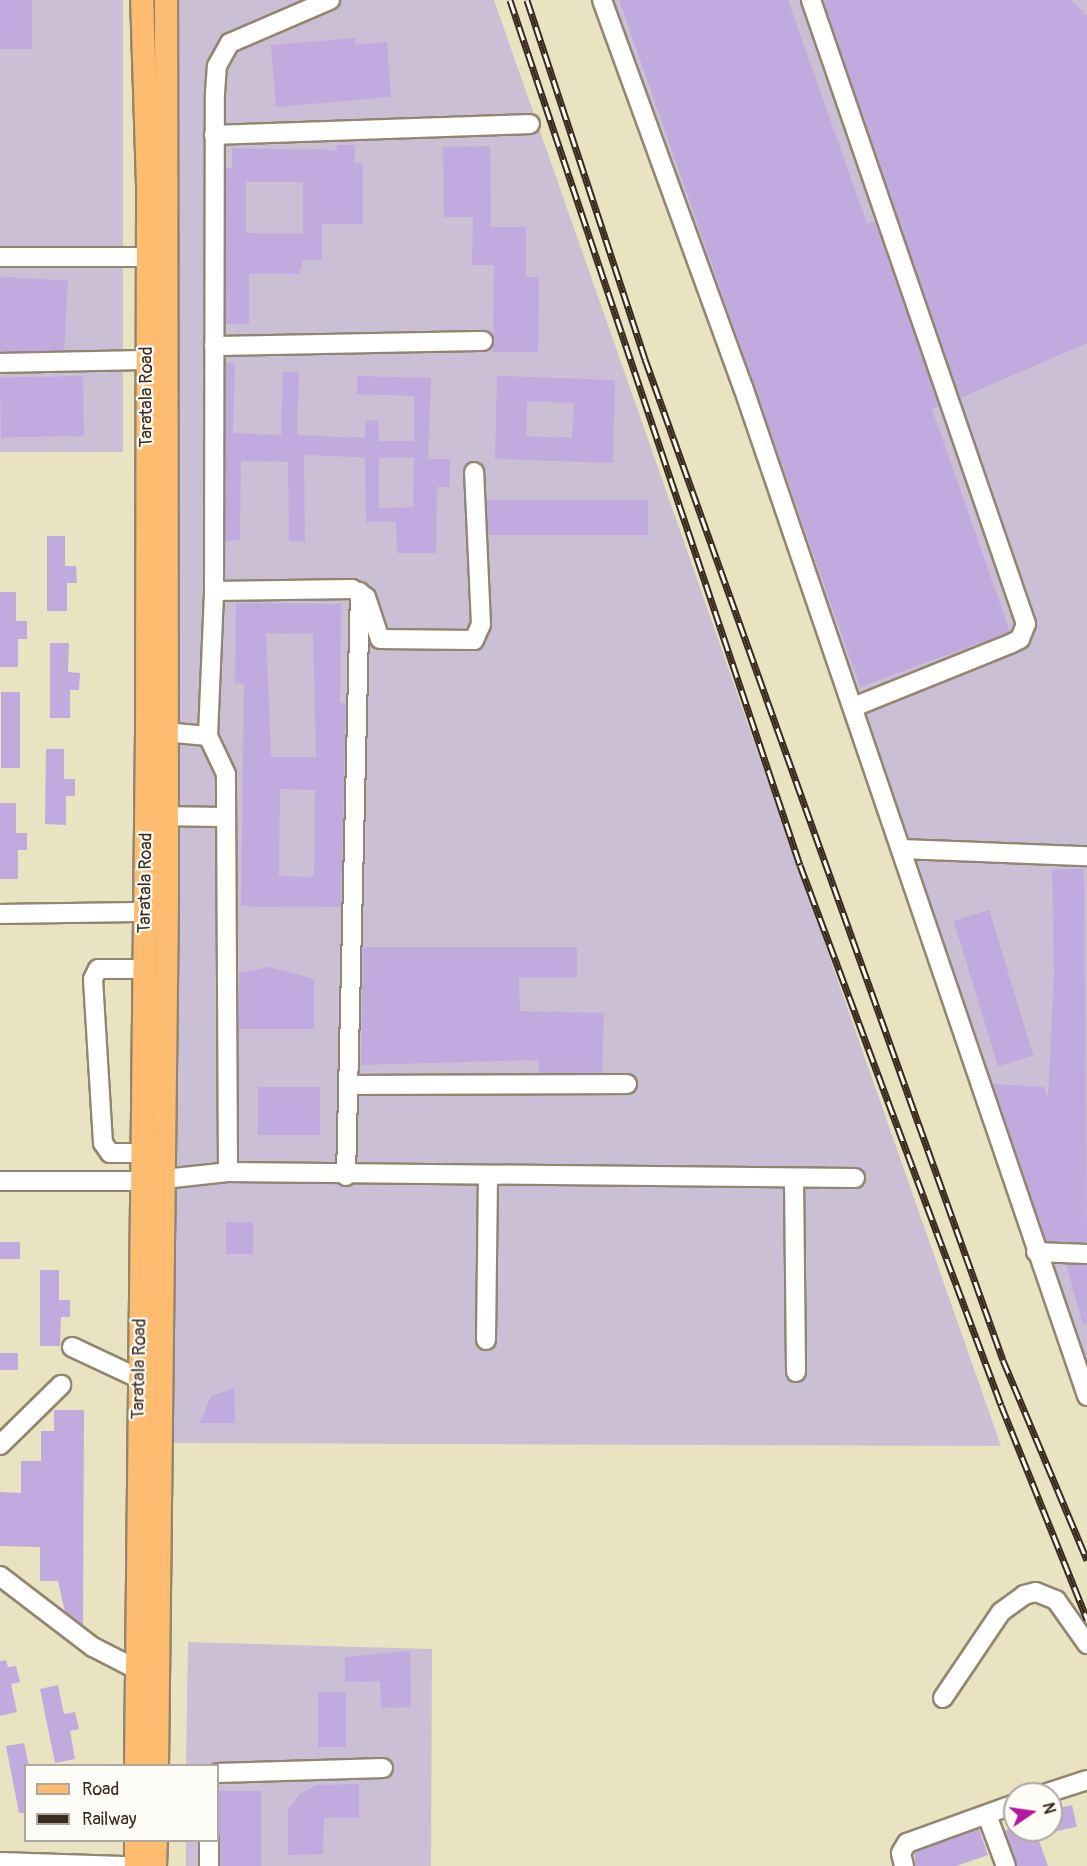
<!DOCTYPE html>
<html>
<head>
<meta charset="utf-8">
<style>
  body { margin:0 }
  #map { position:relative; width:1087px; height:1866px; overflow:hidden; background:#eae3c1; font-family:Pangolin,sans-serif }
  div>[style] { position:absolute }
  .industrial>* { inset:0; background:#cbbfd5; transform-origin:0 0 }
  .building>* { inset:0; background:#c1aadd; transform-origin:0 0 }
  .roads { filter:drop-shadow(2px 0 #928670) drop-shadow(-2px 0 #928670) drop-shadow(0 2px #928670) drop-shadow(0 -2px #928670) }
  .minor>* { height:18px; margin:-9px; padding:0 9px; transform-origin:9px; border-radius:9px; background:#fff }
  .major>* { height:22px; margin:-11px; padding:0 11px; transform-origin:11px; border-radius:11px; background:#fdbc6f }
  .rail>* { height:7px; margin-top:-3.5px; transform-origin:0; background:repeating-linear-gradient(90deg,#fdfcf7 0 14px,#3b2a1e 0 28px); box-sizing:border-box; border-block:2px solid #3b2a1e }
  span { translate:-50% -50%; white-space:nowrap; text-align:center; line-height:1.15; -webkit-text-stroke:4.5px #fdfcf7; paint-order:stroke }
  .street-label { font-size:18px; color:#3b2a1e }
  .legend { position:absolute; left:24px; top:1764px; width:195px; height:78px; box-sizing:border-box; background:#fdfcf7; border:2px solid #afa8a0; margin:0; padding:8px 10px; list-style:none; font-size:18px; color:#3b2a1e }
  .legend li { display:flex; align-items:center; gap:12px; height:30px }
  .legend b { width:30px; border:2px solid #afa8a0 }
  .north { position:absolute; left:1003px; top:1782px; width:60px; height:60px; box-sizing:border-box; background:#fdfcf7; border:2px solid #afa8a0; border-radius:50%; rotate:77deg; font-size:16px; font-weight:700; line-height:24px; text-align:center; color:#3b2a1e }
  .north::after { content:''; display:block; margin:auto; width:21px; height:27px; background:#b5179e; clip-path:polygon(50% 0,100% 100%,50% 72%,0 100%) }
</style>
</head>
<body>
<div id="map">
  <div class="industrial">
    <div style="left:0;top:0;width:123px;height:452px"></div>
    <div style="clip-path:polygon(172px 0,494px 0,1001px 1446px,172px 1443px)"></div>
    <div style="clip-path:polygon(610px 0,1087px 0,1087px 1379px,911px 847px)"></div>
    <div style="clip-path:polygon(188px 1642px,432px 1649px,431px 1866px,186px 1866px,186px 1841px,218px 1840px,218px 1766px,186px 1765px)"></div>
  </div>
  <div class="building">
    <div style="left:0;top:0;width:32px;height:49px"></div>
    <div style="clip-path:polygon(619px 0,788px 0,867px 224px,875px 221px,939px 406px,932px 409px,1010px 632px,860px 687px)"></div>
    <div style="clip-path:polygon(823px 0,1071px 0,1087px 16px,1087px 343px,960px 398px)"></div>
    <div style="clip-path:polygon(355px 38px,355px 45px,387px 42px,391px 97px,276px 107px,271px 45px)"></div>
    <div style="clip-path:polygon(evenodd,337px 145px,355px 145px,355px 163px,363px 163px,363px 224px,322px 224px,322px 260px,303px 260px,299px 274px,249px 274px,249px 324px,226px 324px,226px 168px,232px 168px,232px 148px,337px 150px,337px 145px,246px 182px,303px 182px,303px 234px,246px 233px,246px 182px)"></div>
    <div style="clip-path:polygon(490px 146px,491px 227px,526px 227px,526px 277px,539px 277px,538px 352px,493px 352px,494px 265px,472px 265px,473px 217px,444px 217px,443px 147px)"></div>
    <div style="left:0;top:277px;width:68px;height:75px;rotate:3deg"></div>
    <div style="clip-path:polygon(evenodd,226px 363px,235px 363px,233px 433px,281px 435px,283px 372px,299px 372px,297px 435px,365px 438px,365px 421px,378px 420px,379px 441px,414px 441px,414px 396px,357px 394px,357px 376px,431px 378px,428px 459px,450px 459px,450px 487px,437px 487px,436px 553px,397px 553px,396px 522px,366px 522px,365px 458px,356px 457px,304px 455px,305px 542px,289px 541px,288px 462px,241px 461px,240px 540px,225px 541px,226px 363px,379px 458px,414px 458px,413px 507px,379px 508px,379px 458px)"></div>
    <div style="left:83px;top:376px;width:60px;height:83px;rotate:89deg"></div>
    <div style="clip-path:polygon(evenodd,497px 376px,615px 380px,613px 463px,495px 459px,497px 376px,527px 401px,574px 403px,572px 438px,526px 436px,527px 401px)"></div>
    <div style="left:487px;top:500px;width:161px;height:35px"></div>
    <div style="clip-path:polygon(47px 536px,65px 536px,65px 566px,76px 566px,77px 583px,67px 583px,67px 611px,47px 611px)"></div>
    <div style="clip-path:polygon(0 592px,16px 592px,16px 621px,27px 621px,27px 639px,18px 639px,18px 667px,0 667px)"></div>
    <div style="clip-path:polygon(evenodd,236px 603px,341px 604px,340px 703px,346px 703px,341px 907px,241px 906px,244px 684px,235px 683px,236px 603px,266px 633px,313px 634px,316px 757px,271px 757px,266px 633px,236px 603px,280px 789px,315px 790px,314px 877px,279px 876px,280px 789px)"></div>
    <div style="clip-path:polygon(50px 643px,69px 643px,68px 672px,80px 673px,79px 690px,70px 690px,70px 718px,50px 718px)"></div>
    <div style="left:1px;top:692px;width:19px;height:76px"></div>
    <div style="clip-path:polygon(46px 749px,64px 749px,64px 779px,75px 779px,75px 796px,66px 796px,66px 825px,45px 824px)"></div>
    <div style="clip-path:polygon(0 803px,16px 803px,16px 833px,27px 833px,27px 850px,18px 850px,18px 879px,0 879px)"></div>
    <div style="clip-path:polygon(1052px 869px,1084px 869px,1087px 1243px,1046px 1241px,993px 1084px,1044px 1087px,1048px 1098px,1054px 975px)"></div>
    <div style="left:989px;top:910px;width:152px;height:37px;rotate:73deg"></div>
    <div style="clip-path:polygon(363px 947px,577px 947px,577px 978px,519px 978px,520px 1011px,604px 1013px,602px 1073px,539px 1073px,539px 1060px,361px 1065px)"></div>
    <div style="clip-path:polygon(268px 967px,314px 979px,314px 1029px,239px 1029px,239px 973px)"></div>
    <div style="left:258px;top:1087px;width:62px;height:48px"></div>
    <div style="left:226px;top:1222px;width:27px;height:32px"></div>
    <div style="left:0;top:1242px;width:20px;height:17px"></div>
    <div style="clip-path:polygon(1066px 1264px,1087px 1265px,1087px 1324px,1083px 1325px)"></div>
    <div style="clip-path:polygon(40px 1270px,59px 1270px,59px 1300px,70px 1300px,70px 1317px,61px 1317px,60px 1346px,40px 1346px)"></div>
    <div style="left:0;top:1353px;width:18px;height:17px"></div>
    <div style="clip-path:polygon(234px 1388px,235px 1423px,200px 1423px,211px 1396px)"></div>
    <div style="clip-path:polygon(54px 1410px,84px 1410px,83px 1625px,65px 1612px,58px 1581px,40px 1581px,40px 1547px,0 1546px,0 1492px,21px 1493px,21px 1461px,41px 1461px,41px 1431px,54px 1431px)"></div>
    <div style="clip-path:polygon(410px 1651px,411px 1707px,381px 1708px,380px 1681px,345px 1682px,345px 1657px)"></div>
    <div style="clip-path:polygon(6px 1660px,8px 1667px,16px 1666px,20px 1682px,11px 1684px,17px 1712px,0 1716px,0 1661px)"></div>
    <div style="clip-path:polygon(58px 1685px,64px 1714px,75px 1712px,79px 1729px,70px 1731px,75px 1759px,55px 1763px,40px 1689px)"></div>
    <div style="left:318px;top:1692px;width:28px;height:55px"></div>
    <div style="clip-path:polygon(24px 1743px,29px 1766px,26px 1813px,19px 1813px,6px 1746px)"></div>
    <div style="clip-path:polygon(359px 1784px,359px 1818px,324px 1818px,323px 1854px,288px 1855px,288px 1810px,300px 1794px,316px 1785px)"></div>
    <div style="left:218px;top:1791px;width:43px;height:75px"></div>
    <div style="left:1072px;top:1805px;width:22px;height:22px;rotate:77deg"></div>
    <div style="clip-path:polygon(979px 1829px,988px 1855px,956px 1866px,915px 1866px,915px 1852px)"></div>
    <div style="clip-path:polygon(1005px 1830px,1035px 1830px,1048px 1866px,1017px 1866px)"></div>
  </div>
  <div class="roads">
    <div class="minor">
      <div style="left:602px;top:0;width:412px;rotate:70deg"></div>
      <div style="left:743px;top:387px;width:1066px;rotate:71.17deg"></div>
      <div style="left:811px;top:0;width:660px;rotate:70.99deg"></div>
      <div style="left:1026px;top:624px;width:16px;rotate:112deg"></div>
      <div style="left:1020px;top:639px;width:11px;rotate:153deg"></div>
      <div style="left:1010px;top:644px;width:169px;rotate:158.1deg"></div>
      <div style="left:214px;top:135px;width:316px;rotate:-2deg"></div>
      <div style="left:0;top:257px;width:148px"></div>
      <div style="left:214px;top:346px;width:269px;rotate:-1.1deg"></div>
      <div style="left:0;top:363px;width:147px;rotate:-1.2deg"></div>
      <div style="left:214px;top:591px;width:138px;rotate:-0.8deg"></div>
      <div style="left:352px;top:589px;width:16px;rotate:30deg"></div>
      <div style="left:366px;top:597px;width:44px;rotate:71.6deg"></div>
      <div style="left:380px;top:639px;width:94px;rotate:0.6deg"></div>
      <div style="left:474px;top:640px;width:17px;rotate:-66deg"></div>
      <div style="left:481px;top:624px;width:152px;rotate:-92.6deg"></div>
      <div style="left:153px;top:731px;width:55px;rotate:5.2deg"></div>
      <div style="left:156px;top:816px;width:67px;rotate:0.9deg"></div>
      <div style="left:901px;top:849px;width:186px;rotate:2.2deg"></div>
      <div style="left:0;top:914px;width:146px;rotate:-0.8deg"></div>
      <div style="left:349px;top:1085px;width:278px;rotate:-0.2deg"></div>
      <div style="left:142px;top:1153px;width:32px;rotate:180deg"></div>
      <div style="left:110px;top:1153px;width:12px;rotate:-125deg"></div>
      <div style="left:103px;top:1143px;width:164px;rotate:-93.5deg"></div>
      <div style="left:93px;top:979px;width:11px;rotate:-63deg"></div>
      <div style="left:98px;top:969px;width:47px"></div>
      <div style="left:228px;top:1172px;width:398px;rotate:-90.3deg"></div>
      <div style="left:226px;top:774px;width:42px;rotate:-115.3deg"></div>
      <div style="left:208px;top:736px;width:145px;rotate:-87.6deg"></div>
      <div style="left:214px;top:591px;width:498px;rotate:-89.9deg"></div>
      <div style="left:215px;top:93px;width:27px;rotate:-86deg"></div>
      <div style="left:217px;top:66px;width:26px;rotate:-61deg"></div>
      <div style="left:230px;top:43px;width:109px;rotate:-23.3deg"></div>
      <div style="left:346px;top:1176px;width:584px;rotate:-88.63deg"></div>
      <div style="left:794px;top:1178px;width:194px;rotate:89.4deg"></div>
      <div style="left:164px;top:1179px;width:64px;rotate:-6.2deg"></div>
      <div style="left:228px;top:1172px;width:627px;rotate:0.55deg"></div>
      <div style="left:0;top:1181px;width:142px"></div>
      <div style="left:1036px;top:1252px;width:51px;rotate:2.2deg"></div>
      <div style="left:486px;top:1340px;width:163px;rotate:-89.3deg"></div>
      <div style="left:72px;top:1347px;width:75px;rotate:25.2deg"></div>
      <div style="left:0;top:1445px;width:86px;rotate:-44.5deg"></div>
      <div style="left:0;top:1576px;width:117px;rotate:37.4deg"></div>
      <div style="left:93px;top:1647px;width:48px;rotate:27.1deg"></div>
      <div style="left:943px;top:1698px;width:104px;rotate:-56deg"></div>
      <div style="left:1001px;top:1612px;width:29px;rotate:-36deg"></div>
      <div style="left:1024px;top:1595px;width:12px;rotate:-14deg"></div>
      <div style="left:1036px;top:1592px;width:22px;rotate:22deg"></div>
      <div style="left:1056px;top:1600px;width:54px;rotate:54.8deg"></div>
      <div style="left:218px;top:1773px;width:165px;rotate:-1.7deg"></div>
      <div style="left:1044px;top:1794px;width:45px;rotate:-18deg"></div>
      <div style="left:987px;top:1815px;width:54px;rotate:69.6deg"></div>
      <div style="left:0;top:1862px;width:123px;rotate:1.9deg"></div>
      <div style="left:209px;top:1866px;width:26px;rotate:-90deg"></div>
      <div style="left:904px;top:1866px;width:13px;rotate:-103deg"></div>
      <div style="left:901px;top:1853px;width:12px;rotate:-59deg"></div>
      <div style="left:907px;top:1843px;width:115px;rotate:-19.9deg"></div>
    </div>
    <div class="major">
      <div style="left:136px;top:1766px;width:1036px;rotate:-89.39deg"></div>
      <div style="left:147px;top:730px;width:544px;rotate:-89.89deg"></div>
      <div style="left:148px;top:186px;width:186px;rotate:-91.8deg"></div>
      <div style="left:157px;top:1766px;width:872px;rotate:-89.34deg"></div>
      <div style="left:167px;top:894px;width:894px;rotate:-90.06deg"></div>
      <div style="left:136px;top:1840px;width:26px;rotate:90deg"></div>
      <div style="left:155px;top:1866px;width:26px;rotate:-88deg"></div>
    </div>
  </div>
  <div class="rail">
    <div style="left:510px;top:0;width:912px;rotate:71.47deg"></div>
    <div style="left:800px;top:865px;width:576px;rotate:69.58deg"></div>
    <div style="left:1001px;top:1405px;width:231px;rotate:68.1deg"></div>
    <div style="left:527px;top:0;width:378px;rotate:71.8deg"></div>
    <div style="left:645px;top:359px;width:1063px;rotate:70.32deg"></div>
    <div style="left:1003px;top:1360px;width:217px;rotate:67.2deg"></div>
  </div>
  <div class="street-label">
    <span style="left:147px;top:397px;rotate:-90deg">Taratala Road</span>
    <span style="left:146px;top:883px;rotate:-89deg">Taratala Road</span>
    <span style="left:140px;top:1369px;rotate:-89deg">Taratala Road</span>
  </div>
  <ul class="legend">
  <li><b style="height:8px;background:#fdbc6f"></b>Road</li>
  <li><b style="height:8px;background:#3b2a1e"></b>Railway</li>
  </ul>
  <div class="north">N</div>
</div>
</body>
</html>
